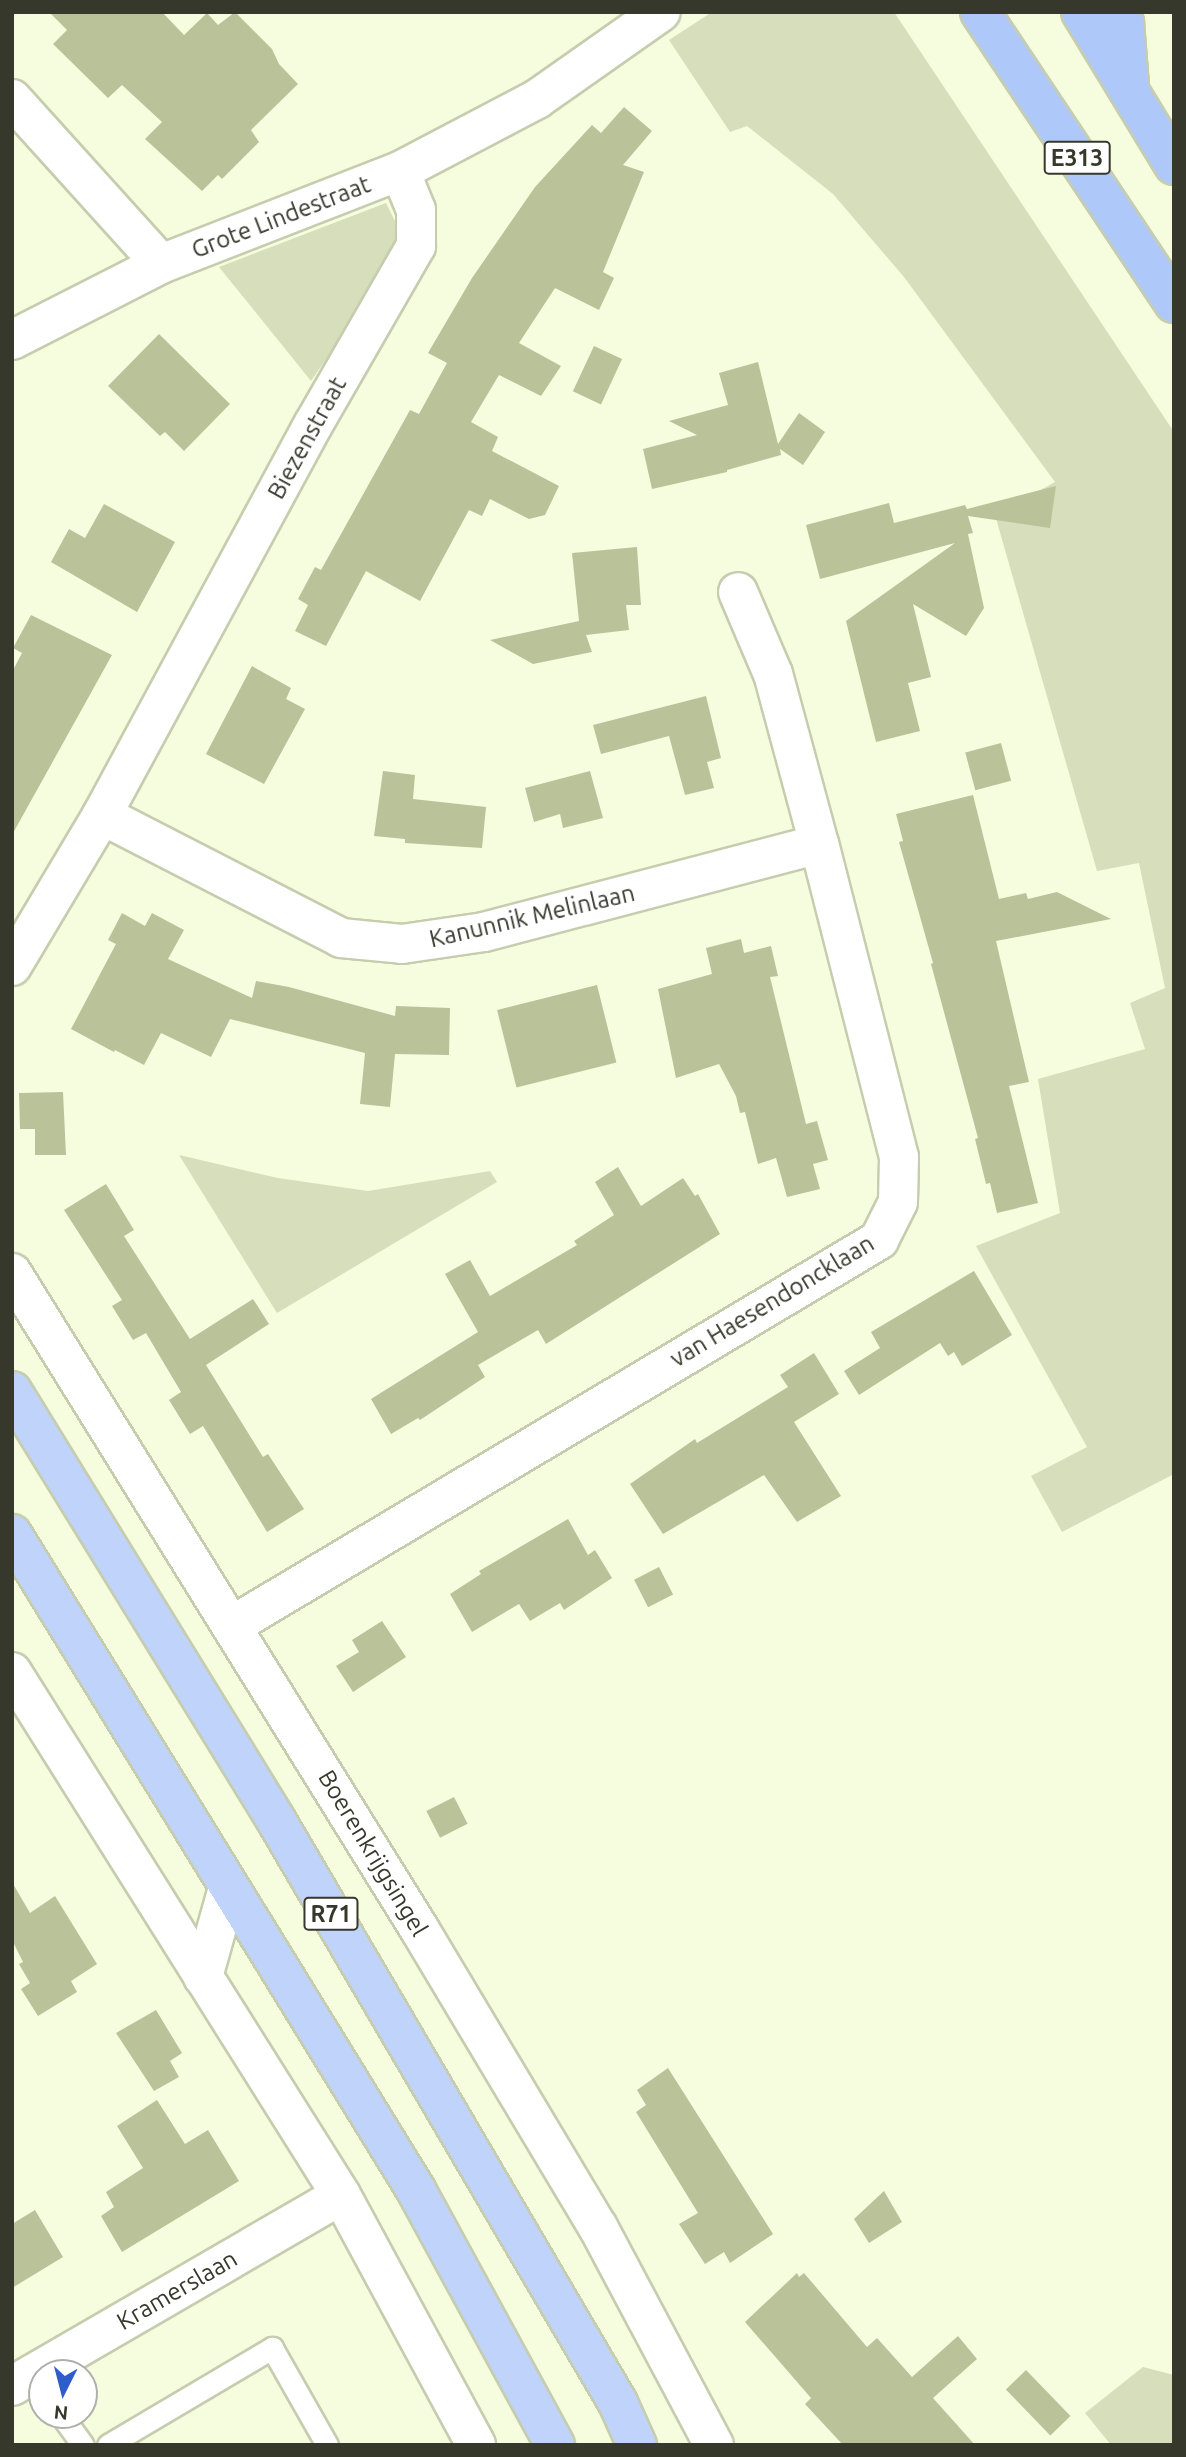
<!DOCTYPE html>
<html>
<head>
<meta charset="utf-8">
<style>
  body { margin:0 }
  #map { position:relative; width:1186px; height:2457px; overflow:hidden; background:#f6fdde; font-family:Ubuntu,sans-serif }
  div>[style] { position:absolute }
  .green>* { inset:0; background:#d7debb }
  .building>* { inset:0; background:#b9c299; transform-origin:0 0 }
  .roads { filter:drop-shadow(2px 0 #c6cdaf) drop-shadow(-2px 0 #c6cdaf) drop-shadow(0 2px #c6cdaf) drop-shadow(0 -2px #c6cdaf) }
  .service>* { height:21px; margin:-10.5px; padding:0 10.5px; transform-origin:10.5px; border-radius:10.5px; background:#fff }
  .minor>* { height:38px; margin:-19px; padding:0 19px; transform-origin:19px; border-radius:19px; background:#fff }
  .trunk>* { height:38px; margin:-19px; padding:0 19px; transform-origin:19px; border-radius:19px; background:#bfd3fb }
  .motorway>* { height:38px; margin:-19px; padding:0 19px; transform-origin:19px; border-radius:19px; background:#afc8fa }
  span { translate:-50% -50%; white-space:nowrap; text-align:center; line-height:1.15; -webkit-text-stroke:6px #fff; paint-order:stroke }
  .shield-label span { padding:2px 5px; background:#fff; border:2px solid; border-radius:5px; -webkit-text-stroke-width:0 }
  .shield-label { font-size:23px; color:#36382c; font-weight:700 }
  .street-label { font-size:24px; color:#36382c }
  .frame { position:absolute; inset:0; border:14px solid #36382c; pointer-events:none }
  .north { position:absolute; left:28px; top:2359px; width:70px; height:70px; box-sizing:border-box; background:#fff; border:2px solid #afafab; border-radius:50%; rotate:186deg; font-size:19px; font-weight:700; line-height:28px; text-align:center; color:#36382c }
  .north::after { content:''; display:block; margin:auto; width:24px; height:32px; background:#2f5ccb; clip-path:polygon(50% 0,100% 100%,50% 72%,0 100%) }
</style>
</head>
<body>
<div id="map">
  <div class="green">
    <div style="clip-path:polygon(712px 12px,894px 12px,1174px 432px,1174px 1474px,1062px 1532px,1031px 1476px,1087px 1447px,976px 1246px,1060px 1213px,1038px 1079px,1145px 1049px,1130px 1003px,1165px 988px,1139px 863px,1097px 871px,995px 515px,1055px 482px,904px 277px,833px 194px,747px 126px,730px 132px,669px 40px)"></div>
    <div style="clip-path:polygon(386px 203px,406px 243px,311px 381px,219px 267px)"></div>
    <div style="clip-path:polygon(179px 1155px,278px 1178px,368px 1191px,490px 1171px,497px 1182px,277px 1313px)"></div>
    <div style="clip-path:polygon(1143px 2367px,1174px 2375px,1174px 2445px,1111px 2445px,1085px 2413px)"></div>
  </div>
  <div class="building">
    <div style="clip-path:polygon(49px 12px,162px 12px,184px 35px,207px 13px,218px 25px,235px 12px,272px 49px,279px 64px,298px 84px,251px 130px,259px 142px,222px 179px,218px 175px,202px 191px,145px 139px,162px 122px,122px 85px,108px 98px,53px 44px,67px 30px)"></div>
    <div style="clip-path:polygon(624px 107px,652px 131px,623px 165px,644px 172px,603px 272px,614px 278px,599px 310px,555px 288px,519px 343px,561px 366px,541px 396px,499px 375px,471px 422px,498px 437px,492px 451px,559px 486px,545px 515px,529px 519px,490px 499px,482px 516px,469px 510px,420px 601px,366px 571px,326px 646px,295px 631px,308px 605px,298px 599px,315px 567px,321px 570px,410px 410px,419px 414px,447px 363px,428px 353px,472px 278px,535px 187px,592px 125px,601px 133px)"></div>
    <div style="clip-path:polygon(159px 334px,230px 404px,184px 451px,165px 432px,160px 436px,108px 386px)"></div>
    <div style="left:594px;top:346px;width:31px;height:50px;rotate:25deg"></div>
    <div style="clip-path:polygon(758px 362px,778px 444px,799px 413px,825px 432px,803px 465px,780px 449px,781px 455px,727px 470px,727px 472px,652px 489px,643px 449px,697px 435px,669px 421px,728px 405px,719px 373px)"></div>
    <div style="clip-path:polygon(1056px 486px,1050px 528px,968px 516px,973px 533px,968px 534px,984px 608px,966px 636px,913px 604px,931px 677px,908px 683px,920px 731px,876px 742px,846px 621px,955px 543px,820px 579px,806px 525px,889px 503px,894px 523px,965px 505px,967px 509px)"></div>
    <div style="clip-path:polygon(104px 504px,175px 542px,137px 612px,51px 562px,69px 529px,85px 538px)"></div>
    <div style="clip-path:polygon(637px 547px,641px 605px,626px 605px,629px 630px,586px 635px,592px 652px,533px 664px,490px 640px,579px 621px,572px 553px)"></div>
    <div style="clip-path:polygon(31px 615px,112px 655px,12px 835px,12px 672px,22px 653px,13px 648px)"></div>
    <div style="clip-path:polygon(252px 666px,291px 688px,286px 699px,305px 709px,264px 784px,206px 754px)"></div>
    <div style="clip-path:polygon(706px 696px,721px 758px,707px 762px,714px 788px,685px 795px,669px 736px,601px 754px,593px 725px)"></div>
    <div style="left:1001px;top:743px;width:39px;height:37px;rotate:75deg"></div>
    <div style="clip-path:polygon(383px 771px,415px 775px,413px 799px,486px 807px,482px 848px,405px 843px,405px 839px,374px 836px)"></div>
    <div style="clip-path:polygon(590px 771px,603px 818px,563px 828px,560px 814px,534px 822px,525px 788px)"></div>
    <div style="clip-path:polygon(973px 795px,999px 899px,1026px 893px,1028px 899px,1057px 892px,1111px 919px,996px 941px,1029px 1082px,1009px 1086px,1038px 1203px,997px 1213px,990px 1183px,986px 1184px,975px 1139px,978px 1138px,931px 964px,933px 963px,899px 842px,903px 841px,896px 814px)"></div>
    <div style="clip-path:polygon(122px 913px,145px 926px,152px 913px,184px 930px,168px 959px,252px 998px,256px 981px,289px 987px,395px 1016px,396px 1006px,450px 1008px,449px 1055px,395px 1054px,390px 1107px,360px 1104px,365px 1053px,230px 1019px,211px 1057px,161px 1033px,144px 1065px,115px 1050px,114px 1052px,71px 1029px,116px 944px,108px 940px)"></div>
    <div style="clip-path:polygon(741px 939px,744px 953px,771px 946px,778px 976px,770px 977px,806px 1124px,817px 1121px,828px 1160px,813px 1164px,820px 1189px,787px 1197px,776px 1158px,758px 1164px,745px 1112px,740px 1113px,736px 1096px,719px 1064px,676px 1078px,658px 989px,712px 974px,706px 948px)"></div>
    <div style="left:597px;top:985px;width:80px;height:103px;rotate:76deg"></div>
    <div style="clip-path:polygon(63px 1092px,66px 1155px,35px 1155px,35px 1129px,20px 1129px,19px 1093px)"></div>
    <div style="clip-path:polygon(618px 1167px,641px 1206px,683px 1178px,695px 1196px,698px 1194px,720px 1234px,546px 1344px,538px 1330px,478px 1365px,485px 1377px,420px 1420px,418px 1418px,391px 1434px,371px 1399px,478px 1332px,445px 1274px,470px 1260px,490px 1296px,577px 1245px,574px 1241px,614px 1215px,595px 1182px)"></div>
    <div style="clip-path:polygon(106px 1184px,134px 1230px,124px 1236px,190px 1339px,253px 1299px,269px 1324px,206px 1365px,263px 1457px,268px 1454px,304px 1509px,267px 1532px,203px 1426px,190px 1434px,169px 1400px,181px 1392px,146px 1333px,133px 1340px,112px 1306px,122px 1300px,64px 1210px)"></div>
    <div style="clip-path:polygon(974px 1271px,1012px 1335px,962px 1366px,954px 1352px,948px 1356px,940px 1343px,859px 1395px,844px 1371px,880px 1348px,871px 1332px)"></div>
    <div style="clip-path:polygon(814px 1353px,839px 1394px,794px 1422px,841px 1496px,797px 1522px,764px 1475px,663px 1534px,630px 1484px,695px 1439px,697px 1443px,788px 1387px,780px 1375px)"></div>
    <div style="clip-path:polygon(568px 1519px,588px 1555px,595px 1550px,612px 1578px,564px 1610px,560px 1603px,530px 1621px,519px 1604px,472px 1632px,450px 1594px,481px 1574px,479px 1571px)"></div>
    <div style="left:659px;top:1567px;width:31px;height:28px;rotate:63deg"></div>
    <div style="clip-path:polygon(382px 1621px,406px 1657px,353px 1692px,336px 1666px,359px 1652px,352px 1640px)"></div>
    <div style="left:454px;top:1797px;width:30px;height:31px;rotate:63deg"></div>
    <div style="clip-path:polygon(12px 1882px,30px 1913px,55px 1896px,97px 1964px,71px 1981px,77px 1992px,38px 2016px,21px 1989px,30px 1983px,19px 1964px,23px 1962px,12px 1940px)"></div>
    <div style="clip-path:polygon(156px 2010px,182px 2053px,170px 2061px,179px 2077px,154px 2091px,116px 2033px)"></div>
    <div style="clip-path:polygon(668px 2068px,773px 2234px,730px 2263px,724px 2252px,705px 2264px,679px 2224px,698px 2213px,636px 2112px,646px 2105px,637px 2090px)"></div>
    <div style="clip-path:polygon(157px 2100px,185px 2144px,208px 2130px,239px 2181px,122px 2252px,101px 2216px,114px 2207px,106px 2192px,143px 2168px,117px 2126px)"></div>
    <div style="clip-path:polygon(884px 2191px,902px 2222px,869px 2243px,854px 2219px)"></div>
    <div style="clip-path:polygon(35px 2210px,63px 2257px,12px 2288px,12px 2224px)"></div>
    <div style="clip-path:polygon(797px 2273px,799px 2277px,804px 2273px,867px 2347px,877px 2338px,912px 2377px,958px 2336px,977px 2359px,933px 2398px,975px 2445px,843px 2445px,805px 2404px,811px 2398px,745px 2322px)"></div>
    <div style="left:1026px;top:2370px;width:64px;height:28px;rotate:46deg"></div>
  </div>
  <div class="roads">
    <div class="service">
      <div style="left:61px;top:2415px;width:37px;rotate:54deg"></div>
      <div style="left:108px;top:2445px;width:191px;rotate:-30.6deg"></div>
      <div style="left:272px;top:2348px;width:112px;rotate:60.4deg"></div>
    </div>
    <div class="minor">
      <div style="left:12px;top:99px;width:222px;rotate:47.9deg"></div>
      <div style="left:12px;top:340px;width:167px;rotate:-27deg"></div>
      <div style="left:161px;top:264px;width:256px;rotate:-21.3deg"></div>
      <div style="left:400px;top:171px;width:155px;rotate:-27.7deg"></div>
      <div style="left:537px;top:99px;width:151px;rotate:-35.1deg"></div>
      <div style="left:102px;top:815px;width:269px;rotate:27.2deg"></div>
      <div style="left:341px;top:938px;width:61px;rotate:5.6deg"></div>
      <div style="left:402px;top:944px;width:83px;rotate:-8.3deg"></div>
      <div style="left:484px;top:932px;width:346px;rotate:-14.7deg"></div>
      <div style="left:12px;top:966px;width:176px;rotate:-59.2deg"></div>
      <div style="left:102px;top:815px;width:443px;rotate:-61.6deg"></div>
      <div style="left:313px;top:425px;width:207px;rotate:-60.1deg"></div>
      <div style="left:416px;top:246px;width:36px;rotate:-90deg"></div>
      <div style="left:416px;top:210px;width:42px;rotate:-112.3deg"></div>
      <div style="left:12px;top:1273px;width:773px;rotate:58.16deg"></div>
      <div style="left:420px;top:1930px;width:346px;rotate:59.1deg"></div>
      <div style="left:598px;top:2227px;width:247px;rotate:62deg"></div>
      <div style="left:233px;top:1625px;width:752px;rotate:-30.79deg"></div>
      <div style="left:879px;top:1240px;width:42px;rotate:-63.4deg"></div>
      <div style="left:898px;top:1202px;width:45px;rotate:-88.7deg"></div>
      <div style="left:899px;top:1157px;width:323px;rotate:-104.3deg"></div>
      <div style="left:819px;top:844px;width:176px;rotate:-105.1deg"></div>
      <div style="left:773px;top:674px;width:89px;rotate:-113.1deg"></div>
      <div style="left:12px;top:1672px;width:618px;rotate:57.83deg"></div>
      <div style="left:341px;top:2195px;width:284px;rotate:61.6deg"></div>
      <div style="left:203px;top:1977px;width:92px;rotate:-74.3deg"></div>
      <div style="left:12px;top:2386px;width:380px;rotate:-30.1deg"></div>
    </div>
    <div class="trunk">
      <div style="left:12px;top:1391px;width:504px;rotate:58.39deg"></div>
      <div style="left:276px;top:1820px;width:676px;rotate:59.6deg"></div>
      <div style="left:618px;top:2403px;width:46px;rotate:65.7deg"></div>
      <div style="left:12px;top:1534px;width:770px;rotate:58.37deg"></div>
      <div style="left:416px;top:2190px;width:290px;rotate:61.4deg"></div>
    </div>
    <div class="motorway">
      <div style="left:980px;top:12px;width:350px;rotate:56.3deg"></div>
      <div style="left:1081px;top:12px;width:179px;rotate:58.7deg"></div>
      <div style="left:1118px;top:12px;width:13px;rotate:61deg"></div>
      <div style="left:1124px;top:23px;width:62px;rotate:85.4deg"></div>
    </div>
  </div>
  <div class="shield-label">
    <span style="left:1077px;top:158px">E313</span>
    <span style="left:331px;top:1914px">R71</span>
  </div>
  <div class="street-label">
    <span style="left:281px;top:217px;rotate:-21deg">Grote Lindestraat</span>
    <span style="left:307px;top:438px;rotate:-61deg">Biezenstraat</span>
    <span style="left:532px;top:916px;rotate:-13deg">Kanunnik Melinlaan</span>
    <span style="left:772px;top:1301px;rotate:-31deg">van Haesendoncklaan</span>
    <span style="left:373px;top:1853px;rotate:59deg">Boerenkrijgsingel</span>
    <span style="left:177px;top:2290px;rotate:-30deg">Kramerslaan</span>
  </div>
  <div class="frame"></div>
  <div class="north">N</div>
</div>
</body>
</html>
